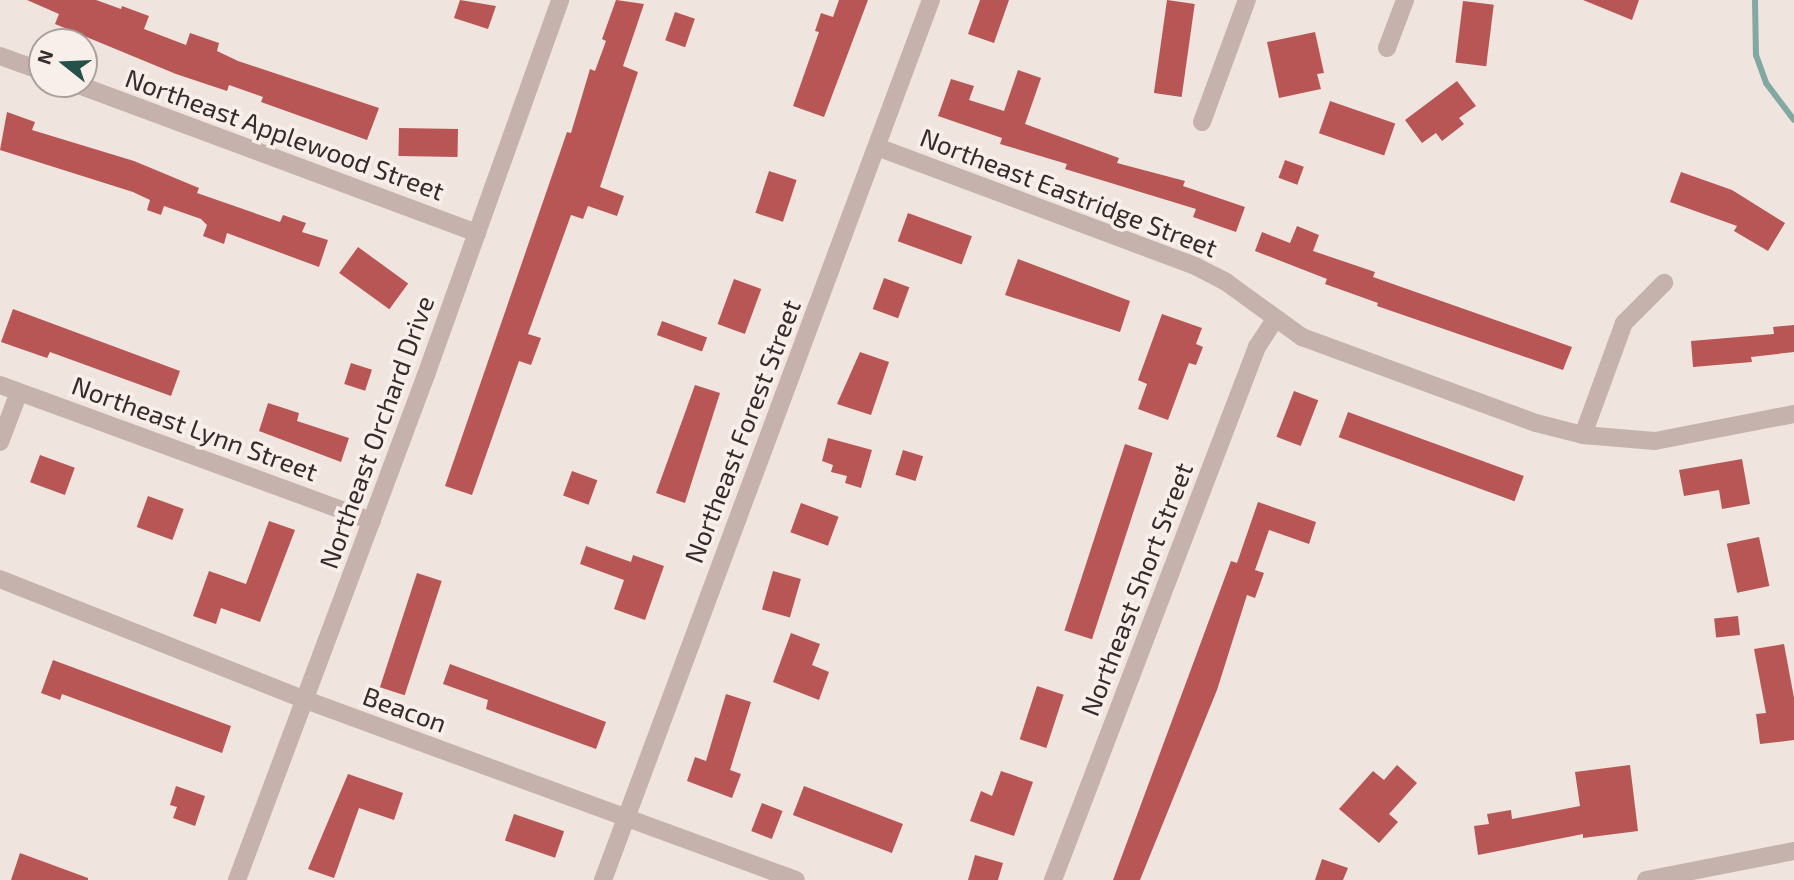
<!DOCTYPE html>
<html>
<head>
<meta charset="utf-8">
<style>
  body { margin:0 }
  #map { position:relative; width:1794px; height:880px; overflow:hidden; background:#f0e4df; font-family:"Exo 2",sans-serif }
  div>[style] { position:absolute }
  .stream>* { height:6px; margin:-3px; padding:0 3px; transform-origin:3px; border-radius:3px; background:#81a9a1 }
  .building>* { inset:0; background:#b75655; transform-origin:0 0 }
  .minor>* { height:18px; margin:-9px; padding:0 9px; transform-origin:9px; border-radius:9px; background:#c6b2ac }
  span { translate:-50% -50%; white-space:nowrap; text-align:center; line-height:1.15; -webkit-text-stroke:7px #f8efeb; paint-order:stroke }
  .street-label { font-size:26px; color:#352b2a }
  .north { position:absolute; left:28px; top:28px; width:70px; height:70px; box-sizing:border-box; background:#f8efeb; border:2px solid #aaa19e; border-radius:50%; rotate:288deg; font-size:19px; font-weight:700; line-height:28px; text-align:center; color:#352b2a }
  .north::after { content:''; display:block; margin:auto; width:24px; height:32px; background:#24524a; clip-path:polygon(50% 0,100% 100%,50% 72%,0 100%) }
</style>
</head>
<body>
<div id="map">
  <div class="stream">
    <div style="left:1755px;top:0;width:55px;rotate:89deg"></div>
    <div style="left:1756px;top:55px;width:30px;rotate:70deg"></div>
    <div style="left:1766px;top:83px;width:46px;rotate:52.9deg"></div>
  </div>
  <div class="building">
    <div style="clip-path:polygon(27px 0,96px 0,121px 9px,122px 6px,149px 16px,144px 29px,186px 45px,190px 33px,219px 43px,217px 51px,238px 61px,379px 108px,367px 140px,261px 102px,263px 97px,229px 85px,227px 91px,176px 74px,55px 24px,59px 14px)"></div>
    <div style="clip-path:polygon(460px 0,496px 6px,488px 29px,454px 18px)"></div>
    <div style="clip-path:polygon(616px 0,644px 4px,623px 66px,638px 72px,600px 187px,624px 196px,617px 216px,588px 206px,583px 219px,571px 215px,528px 334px,541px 338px,531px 365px,519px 361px,472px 495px,445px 486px,567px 132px,571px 133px,590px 69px,595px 71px,606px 41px,602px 39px)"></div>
    <div style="clip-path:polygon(839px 0,868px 0,824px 117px,793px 106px,819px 32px,815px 31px,821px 13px,833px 17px)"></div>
    <div style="clip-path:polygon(980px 0,1009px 0,994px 43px,968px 34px)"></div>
    <div style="left:1167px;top:0;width:28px;height:94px;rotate:8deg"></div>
    <div style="clip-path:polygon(1583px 0,1639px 0,1632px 20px)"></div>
    <div style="left:1463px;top:1px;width:31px;height:62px;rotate:7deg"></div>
    <div style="left:675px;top:12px;width:21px;height:30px;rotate:19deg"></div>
    <div style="clip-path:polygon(1315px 32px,1324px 73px,1317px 74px,1321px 89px,1279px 98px,1267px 42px)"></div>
    <div style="clip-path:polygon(1018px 70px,1041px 78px,1025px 124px,1119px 158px,1117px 163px,1185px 181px,1183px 186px,1245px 207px,1236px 232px,1193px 217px,1196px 209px,1065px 169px,1067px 164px,1000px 144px,1002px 138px,938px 116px,951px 79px,974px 86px,969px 100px,1004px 111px)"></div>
    <div style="clip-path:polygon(1457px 81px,1476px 106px,1459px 118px,1464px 124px,1442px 141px,1436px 133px,1422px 143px,1405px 120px)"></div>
    <div style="left:1330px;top:101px;width:69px;height:34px;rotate:19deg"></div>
    <div style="clip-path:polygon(7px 112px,35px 122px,32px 130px,134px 161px,199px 188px,197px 193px,280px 222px,283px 215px,306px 223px,302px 232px,328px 240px,319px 267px,227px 233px,224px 244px,203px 236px,207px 225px,201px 219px,164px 206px,161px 215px,147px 210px,150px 200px,133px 192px,0 150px)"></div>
    <div style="left:399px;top:128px;width:59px;height:28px;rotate:1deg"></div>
    <div style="left:1285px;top:160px;width:20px;height:19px;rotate:20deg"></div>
    <div style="left:769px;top:171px;width:29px;height:44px;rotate:18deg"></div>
    <div style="clip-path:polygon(1681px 172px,1732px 190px,1785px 223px,1768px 251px,1734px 231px,1737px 226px,1670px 202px)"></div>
    <div style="left:908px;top:213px;width:68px;height:30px;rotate:20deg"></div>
    <div style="clip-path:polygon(1297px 226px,1319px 235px,1313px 251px,1375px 272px,1373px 277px,1572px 347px,1563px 370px,1377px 306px,1378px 303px,1325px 284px,1327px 279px,1255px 251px,1262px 232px,1290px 243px)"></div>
    <div style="left:358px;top:247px;width:62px;height:32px;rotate:36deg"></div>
    <div style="clip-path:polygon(1018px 259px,1130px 301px,1120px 332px,1005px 295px)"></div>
    <div style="left:884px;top:278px;width:27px;height:33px;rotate:20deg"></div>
    <div style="left:734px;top:279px;width:29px;height:48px;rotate:20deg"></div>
    <div style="clip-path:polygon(13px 309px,180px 371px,171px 396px,50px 352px,47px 358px,1px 342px)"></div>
    <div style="clip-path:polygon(1162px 314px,1202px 328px,1196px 344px,1203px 347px,1196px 365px,1189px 363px,1168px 420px,1138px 409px,1147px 384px,1138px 380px)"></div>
    <div style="left:662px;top:321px;width:48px;height:15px;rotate:20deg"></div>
    <div style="clip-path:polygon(1794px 325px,1794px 352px,1751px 357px,1752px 362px,1693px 367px,1691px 341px,1774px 334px,1773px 327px)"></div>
    <div style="clip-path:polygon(860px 352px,889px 362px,871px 415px,837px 404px)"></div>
    <div style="left:351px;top:363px;width:22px;height:22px;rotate:18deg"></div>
    <div style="clip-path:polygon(695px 385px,720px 393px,685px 503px,656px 493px)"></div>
    <div style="left:1294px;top:391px;width:26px;height:49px;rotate:21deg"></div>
    <div style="clip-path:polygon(268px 403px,299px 413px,297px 421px,349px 438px,341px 462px,259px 431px)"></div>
    <div style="left:1348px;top:412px;width:187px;height:27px;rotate:20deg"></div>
    <div style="clip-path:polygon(828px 438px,872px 450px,861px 488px,845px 483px,847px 476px,831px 472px,833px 465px,822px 461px)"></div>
    <div style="left:1125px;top:444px;width:29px;height:196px;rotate:18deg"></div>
    <div style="left:903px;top:450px;width:21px;height:26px;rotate:17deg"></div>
    <div style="left:40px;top:455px;width:37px;height:29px;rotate:20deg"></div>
    <div style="clip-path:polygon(1742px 459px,1750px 504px,1722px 509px,1719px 490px,1684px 496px,1679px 470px)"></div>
    <div style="left:572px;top:471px;width:27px;height:26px;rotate:20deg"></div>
    <div style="left:148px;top:496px;width:38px;height:33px;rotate:20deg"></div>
    <div style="clip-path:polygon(1258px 502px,1316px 522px,1309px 544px,1269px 530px,1255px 570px,1264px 573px,1255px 598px,1247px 595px,1217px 690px,1140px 880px,1113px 880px,1231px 561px,1237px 563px)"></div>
    <div style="left:801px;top:503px;width:40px;height:31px;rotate:20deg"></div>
    <div style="clip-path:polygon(269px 521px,295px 530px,260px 622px,221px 608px,216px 624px,193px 616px,209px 571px,246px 584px)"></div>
    <div style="left:1759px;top:537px;width:50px;height:33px;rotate:78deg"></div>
    <div style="clip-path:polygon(586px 546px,631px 562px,633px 555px,664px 566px,645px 620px,614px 609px,624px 580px,580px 564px)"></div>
    <div style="left:773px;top:571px;width:29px;height:40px;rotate:16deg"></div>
    <div style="left:417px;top:573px;width:26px;height:120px;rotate:18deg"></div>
    <div style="left:1738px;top:616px;width:19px;height:24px;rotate:84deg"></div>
    <div style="clip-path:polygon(791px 633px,820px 644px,812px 665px,829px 672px,819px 700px,773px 682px)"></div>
    <div style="clip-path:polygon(1784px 644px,1794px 698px,1794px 740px,1760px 744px,1756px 714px,1766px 713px,1754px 649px)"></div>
    <div style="clip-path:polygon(53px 660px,231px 726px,222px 753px,62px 694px,60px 700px,41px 693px)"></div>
    <div style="clip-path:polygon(450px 664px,606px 722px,596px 749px,486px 709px,488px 700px,443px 684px)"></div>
    <div style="left:1037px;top:686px;width:28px;height:56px;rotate:18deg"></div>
    <div style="clip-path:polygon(726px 694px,751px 702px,730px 770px,741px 774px,732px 798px,687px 781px,695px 757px,706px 761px)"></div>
    <div style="clip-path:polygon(1397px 765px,1417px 783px,1389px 814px,1398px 822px,1379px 843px,1339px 809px,1373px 771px,1384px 780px)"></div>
    <div style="clip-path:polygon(1630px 765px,1638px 831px,1583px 838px,1583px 834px,1478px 855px,1474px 826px,1489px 824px,1487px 814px,1511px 810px,1512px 819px,1580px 806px,1575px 772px)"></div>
    <div style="clip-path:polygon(1001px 771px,1033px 782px,1014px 836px,970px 821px,981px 791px,992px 796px)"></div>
    <div style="clip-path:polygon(348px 774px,403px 793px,394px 820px,359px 808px,334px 878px,308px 869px)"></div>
    <div style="clip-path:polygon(176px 786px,205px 796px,195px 826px,173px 818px,177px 807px,170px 805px)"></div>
    <div style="left:804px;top:786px;width:106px;height:31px;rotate:21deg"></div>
    <div style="left:762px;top:803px;width:22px;height:30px;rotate:21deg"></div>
    <div style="left:514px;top:814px;width:53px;height:28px;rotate:19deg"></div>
    <div style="clip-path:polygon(20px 853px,88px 878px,88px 880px,11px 880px)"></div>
    <div style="clip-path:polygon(975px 855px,1003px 863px,998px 880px,968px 880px)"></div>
    <div style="clip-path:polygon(1322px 859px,1348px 868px,1343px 880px,1315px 880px)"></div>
  </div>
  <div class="minor">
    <div style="left:1387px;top:48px;width:51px;rotate:-69.4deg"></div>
    <div style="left:0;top:56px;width:45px;rotate:19.7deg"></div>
    <div style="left:76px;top:84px;width:428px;rotate:20.4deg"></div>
    <div style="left:1202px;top:122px;width:130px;rotate:-69.8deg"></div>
    <div style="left:877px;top:147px;width:340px;rotate:20.5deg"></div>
    <div style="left:1195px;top:266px;width:35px;rotate:27deg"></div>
    <div style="left:1226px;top:282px;width:94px;rotate:35.9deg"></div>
    <div style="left:1302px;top:337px;width:249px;rotate:20.2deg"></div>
    <div style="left:1536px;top:423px;width:49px;rotate:14.3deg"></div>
    <div style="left:1583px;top:435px;width:72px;rotate:4.8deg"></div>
    <div style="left:1655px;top:441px;width:142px;rotate:-11deg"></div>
    <div style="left:0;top:385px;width:396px;rotate:20.1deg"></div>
    <div style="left:1583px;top:435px;width:119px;rotate:-69.9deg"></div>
    <div style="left:1624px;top:323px;width:57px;rotate:-45deg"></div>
    <div style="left:0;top:442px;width:53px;rotate:-69.2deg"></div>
    <div style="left:0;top:579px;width:326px;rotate:21.6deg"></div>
    <div style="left:303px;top:699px;width:525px;rotate:20.16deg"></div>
    <div style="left:237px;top:880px;width:539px;rotate:-69.48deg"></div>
    <div style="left:426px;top:375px;width:398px;rotate:-70.3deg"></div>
    <div style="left:603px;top:880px;width:939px;rotate:-69.56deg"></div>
    <div style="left:1053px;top:880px;width:571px;rotate:-69.06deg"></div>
    <div style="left:1257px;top:347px;width:33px;rotate:-57deg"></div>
    <div style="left:1646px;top:880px;width:151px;rotate:-11.1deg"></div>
  </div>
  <div class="street-label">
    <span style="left:285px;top:134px;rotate:20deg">Northeast Applewood Street</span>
    <span style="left:1069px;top:192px;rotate:21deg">Northeast Eastridge Street</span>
    <span style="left:195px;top:428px;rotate:20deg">Northeast Lynn Street</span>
    <span style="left:742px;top:431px;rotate:-69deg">Northeast Forest Street</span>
    <span style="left:376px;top:432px;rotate:-70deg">Northeast Orchard Drive</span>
    <span style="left:1136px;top:589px;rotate:-69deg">Northeast Short Street</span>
    <span style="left:405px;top:709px;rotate:20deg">Beacon</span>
  </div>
  <div class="north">N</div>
</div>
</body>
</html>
